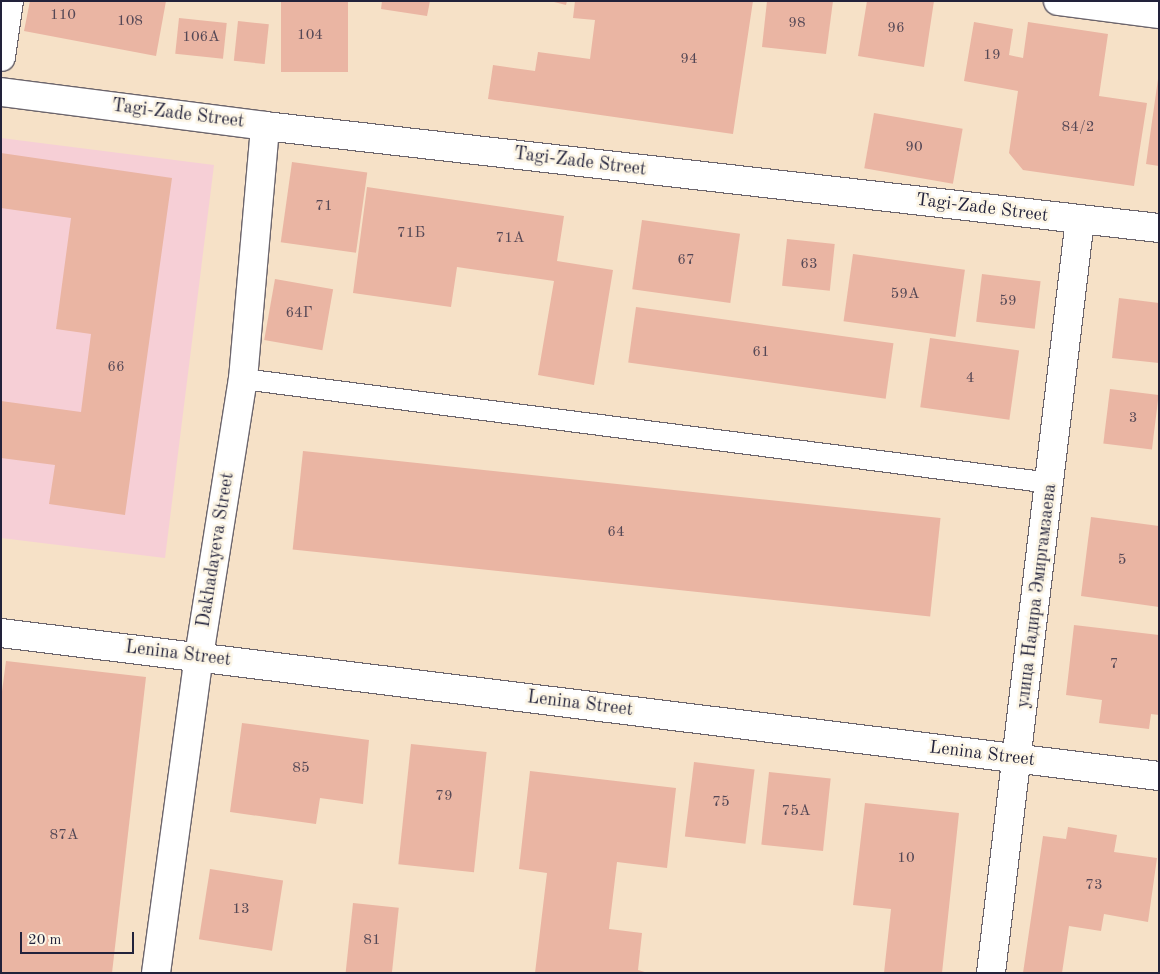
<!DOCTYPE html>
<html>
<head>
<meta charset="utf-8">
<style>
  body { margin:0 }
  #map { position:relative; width:1160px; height:974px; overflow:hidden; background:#f6e1c7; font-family:"Old Standard TT",serif }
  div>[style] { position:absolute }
  .built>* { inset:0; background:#f6cfd6 }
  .building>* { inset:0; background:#eab5a3; transform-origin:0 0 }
  .roads { filter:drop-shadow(1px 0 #6c656c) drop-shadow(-1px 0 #6c656c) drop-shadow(0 1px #6c656c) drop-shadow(0 -1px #6c656c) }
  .service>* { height:20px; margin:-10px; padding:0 10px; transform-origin:10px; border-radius:10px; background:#fff }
  .minor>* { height:28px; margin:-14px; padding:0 14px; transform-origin:14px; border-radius:14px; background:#fff }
  .tertiary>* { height:28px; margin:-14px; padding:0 14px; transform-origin:14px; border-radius:14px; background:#fff }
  span { translate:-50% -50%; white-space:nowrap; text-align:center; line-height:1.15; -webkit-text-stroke:5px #fcf5e5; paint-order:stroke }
  .number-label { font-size:15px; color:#544755 }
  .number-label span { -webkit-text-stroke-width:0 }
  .street-label { font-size:18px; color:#22223b }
  .frame { position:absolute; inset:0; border:2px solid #22223b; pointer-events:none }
  .scale { position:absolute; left:20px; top:932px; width:114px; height:22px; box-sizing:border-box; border:2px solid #22223b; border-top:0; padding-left:6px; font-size:15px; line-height:18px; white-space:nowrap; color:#22223b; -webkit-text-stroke:4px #fcf5e5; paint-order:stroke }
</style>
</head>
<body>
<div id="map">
  <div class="built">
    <div style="clip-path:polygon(1px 138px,214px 165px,165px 558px,1px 538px)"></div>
  </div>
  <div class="building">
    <div style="clip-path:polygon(30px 1px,166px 1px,156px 56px,24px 31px)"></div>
    <div style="left:281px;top:1px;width:67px;height:71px"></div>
    <div style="clip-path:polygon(382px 1px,430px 1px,427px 16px,381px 9px)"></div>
    <div style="clip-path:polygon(550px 1px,567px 1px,566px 5px)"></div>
    <div style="clip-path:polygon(575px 1px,753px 1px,733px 134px,488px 99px,493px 65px,535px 71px,538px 52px,590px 59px,595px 20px,573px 18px)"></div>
    <div style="clip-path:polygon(767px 1px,833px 1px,826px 54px,762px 47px)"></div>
    <div style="clip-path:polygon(867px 1px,934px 1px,924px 67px,858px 56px)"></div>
    <div style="left:179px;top:18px;width:48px;height:36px;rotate:6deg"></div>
    <div style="left:238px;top:21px;width:31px;height:40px;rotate:6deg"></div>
    <div style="clip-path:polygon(974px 22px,1013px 29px,1009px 55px,1023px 58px,1028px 22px,1108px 34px,1099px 96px,1147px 103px,1134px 186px,1023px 170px,1009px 153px,1018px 91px,964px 81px)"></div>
    <div style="clip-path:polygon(1159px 72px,1159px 166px,1146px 164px)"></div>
    <div style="left:874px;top:113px;width:90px;height:56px;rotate:10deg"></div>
    <div style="clip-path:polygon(1px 153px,172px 178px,125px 515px,49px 504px,55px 465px,1px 458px,1px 401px,81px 412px,91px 334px,56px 329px,71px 218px,1px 208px)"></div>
    <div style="left:292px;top:162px;width:76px;height:81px;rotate:8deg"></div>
    <div style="clip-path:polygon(367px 187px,564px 216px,557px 261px,613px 270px,594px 385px,538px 375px,554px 281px,457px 267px,451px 307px,353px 293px)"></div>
    <div style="left:642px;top:220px;width:99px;height:70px;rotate:8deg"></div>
    <div style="left:787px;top:239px;width:48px;height:47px;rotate:6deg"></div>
    <div style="left:853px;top:254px;width:113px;height:68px;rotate:8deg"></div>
    <div style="left:982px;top:274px;width:59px;height:48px;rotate:7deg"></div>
    <div style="left:275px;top:279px;width:59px;height:62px;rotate:10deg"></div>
    <div style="clip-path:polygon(1119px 298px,1159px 303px,1159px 363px,1112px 358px)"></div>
    <div style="left:636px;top:307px;width:260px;height:56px;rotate:8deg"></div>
    <div style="left:930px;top:338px;width:90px;height:70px;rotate:8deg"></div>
    <div style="left:1110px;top:389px;width:49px;height:55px;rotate:7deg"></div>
    <div style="left:303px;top:451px;width:641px;height:99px;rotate:6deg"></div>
    <div style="clip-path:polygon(1091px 517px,1159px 526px,1159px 607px,1081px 596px)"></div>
    <div style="clip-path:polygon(1074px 625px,1159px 635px,1159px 715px,1151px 714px,1149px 729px,1099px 723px,1102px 700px,1066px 695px)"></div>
    <div style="clip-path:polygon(6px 661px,146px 677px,112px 973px,1px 973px,1px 699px)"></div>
    <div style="clip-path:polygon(242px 723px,369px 740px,363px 804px,320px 798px,316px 824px,230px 812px)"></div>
    <div style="left:411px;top:744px;width:76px;height:121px;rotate:6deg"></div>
    <div style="left:694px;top:762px;width:61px;height:75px;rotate:7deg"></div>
    <div style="clip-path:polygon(530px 771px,676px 788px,667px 868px,617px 862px,609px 929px,642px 933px,638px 970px,648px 973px,535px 973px,547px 873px,519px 869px)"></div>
    <div style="left:769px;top:772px;width:62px;height:73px;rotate:6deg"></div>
    <div style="clip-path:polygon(865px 803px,959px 813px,942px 973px,884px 973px,891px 909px,853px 905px)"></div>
    <div style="clip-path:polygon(1068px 827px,1117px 835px,1114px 852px,1157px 858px,1148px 922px,1104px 914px,1101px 931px,1069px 926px,1062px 973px,1023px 973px,1043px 836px,1066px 839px)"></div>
    <div style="left:210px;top:869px;width:74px;height:71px;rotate:9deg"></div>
    <div style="left:353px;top:903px;width:46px;height:70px;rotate:6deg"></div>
  </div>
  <div class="roads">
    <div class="service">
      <div style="left:243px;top:379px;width:814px;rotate:7.34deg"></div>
    </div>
    <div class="minor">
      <div style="left:1058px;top:1px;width:102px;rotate:7.3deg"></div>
      <div style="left:1px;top:57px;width:57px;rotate:-81.9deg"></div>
      <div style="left:156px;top:973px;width:320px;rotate:-82.3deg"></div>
      <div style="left:199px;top:656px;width:280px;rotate:-81deg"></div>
      <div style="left:243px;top:379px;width:254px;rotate:-85deg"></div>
      <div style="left:991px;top:973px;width:759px;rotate:-83.27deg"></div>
    </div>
    <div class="tertiary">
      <div style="left:1px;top:92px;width:266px;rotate:7.3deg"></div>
      <div style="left:265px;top:126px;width:900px;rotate:6.51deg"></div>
      <div style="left:1px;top:633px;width:1167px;rotate:7.04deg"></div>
    </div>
  </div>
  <div class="number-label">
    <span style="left:63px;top:16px">110</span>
    <span style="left:130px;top:22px">108</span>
    <span style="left:797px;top:24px">98</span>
    <span style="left:896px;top:29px">96</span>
    <span style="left:310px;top:36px">104</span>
    <span style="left:201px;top:38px">106А</span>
    <span style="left:992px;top:56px">19</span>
    <span style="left:689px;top:60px">94</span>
    <span style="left:1078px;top:128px">84/2</span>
    <span style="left:914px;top:148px">90</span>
    <span style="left:324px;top:207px">71</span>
    <span style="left:411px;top:234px">71Б</span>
    <span style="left:510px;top:239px">71А</span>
    <span style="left:686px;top:261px">67</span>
    <span style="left:809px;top:265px">63</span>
    <span style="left:905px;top:295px">59А</span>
    <span style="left:1008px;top:302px">59</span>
    <span style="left:299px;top:314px">64Г</span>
    <span style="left:761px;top:353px">61</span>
    <span style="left:116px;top:368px">66</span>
    <span style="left:970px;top:379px">4</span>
    <span style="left:1133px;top:419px">3</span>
    <span style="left:616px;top:533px">64</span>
    <span style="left:1122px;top:561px">5</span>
    <span style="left:1114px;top:665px">7</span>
    <span style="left:301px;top:769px">85</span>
    <span style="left:444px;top:797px">79</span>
    <span style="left:721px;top:803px">75</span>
    <span style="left:796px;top:812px">75А</span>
    <span style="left:64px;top:836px">87А</span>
    <span style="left:906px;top:859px">10</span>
    <span style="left:1094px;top:886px">73</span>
    <span style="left:241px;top:910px">13</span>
    <span style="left:372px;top:941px">81</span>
  </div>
  <div class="street-label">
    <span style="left:178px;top:114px;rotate:7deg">Tagi-Zade Street</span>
    <span style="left:580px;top:162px;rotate:7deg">Tagi-Zade Street</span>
    <span style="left:982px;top:208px;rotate:7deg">Tagi-Zade Street</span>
    <span style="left:216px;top:550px;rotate:-81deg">Dakhadayeva Street</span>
    <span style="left:1037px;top:596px;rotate:-83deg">улица Надира Эмиргамзаева</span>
    <span style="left:178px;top:654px;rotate:7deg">Lenina Street</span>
    <span style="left:580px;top:704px;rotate:7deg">Lenina Street</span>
    <span style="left:982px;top:754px;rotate:7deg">Lenina Street</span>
  </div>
  <div class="frame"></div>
  <div class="scale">20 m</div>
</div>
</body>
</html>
